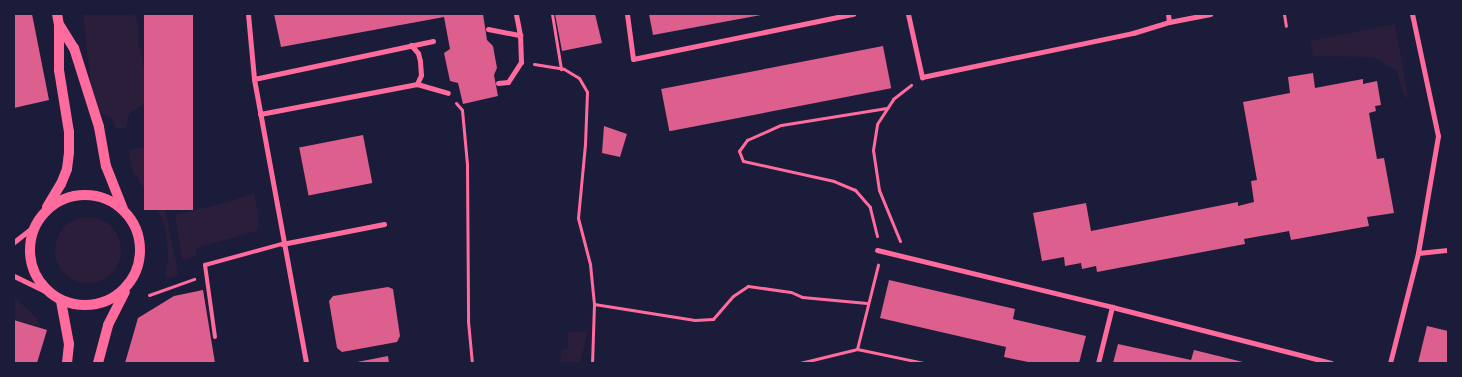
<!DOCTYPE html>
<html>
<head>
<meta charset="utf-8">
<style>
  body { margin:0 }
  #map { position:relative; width:1462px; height:377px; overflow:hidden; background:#1b1b3a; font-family:Barlow,sans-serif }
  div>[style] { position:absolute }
  .green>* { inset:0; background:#2a1e3b }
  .round { border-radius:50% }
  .building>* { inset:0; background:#dd5f8e; transform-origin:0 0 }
  .path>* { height:3px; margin:-1.5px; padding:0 1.5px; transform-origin:1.5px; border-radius:1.5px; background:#ff6b9d }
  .service>* { height:4px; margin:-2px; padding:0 2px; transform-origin:2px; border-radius:2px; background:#ff6b9d }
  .minor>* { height:5px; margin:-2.5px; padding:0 2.5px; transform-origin:2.5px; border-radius:2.5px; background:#ff6b9d }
  .secondary>* { height:10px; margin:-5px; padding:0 5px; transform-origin:5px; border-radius:5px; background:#ff6b9d }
  .secondary>.ring { margin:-5px; padding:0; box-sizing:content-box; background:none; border:10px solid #ff6b9d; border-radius:50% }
  span { translate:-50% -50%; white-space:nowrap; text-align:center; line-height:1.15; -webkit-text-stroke:4px #1b1b3a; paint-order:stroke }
  .frame { position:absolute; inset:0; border:15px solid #1b1b3a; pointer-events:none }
</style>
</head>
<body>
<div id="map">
  <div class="green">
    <div style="clip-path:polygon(83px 14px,134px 14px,137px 21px,139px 31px,138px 46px,141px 50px,143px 66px,150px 81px,148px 100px,129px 114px,126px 128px,116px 128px,111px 118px,98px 111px,93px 100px)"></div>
    <div style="clip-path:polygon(1395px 24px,1408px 97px,1406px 98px,1402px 91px,1397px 71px,1373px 57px,1313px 56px,1310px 41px)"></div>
    <div style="clip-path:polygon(153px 146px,178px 273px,177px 276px,167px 279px,165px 275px,168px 259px,166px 230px,157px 208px,132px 170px,130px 162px,129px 150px)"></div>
    <div style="clip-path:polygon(254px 193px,259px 221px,257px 231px,196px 248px,197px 256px,182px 260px,175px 215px,229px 202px)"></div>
    <div class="round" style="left:55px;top:217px;width:66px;height:66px"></div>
    <div style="clip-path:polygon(14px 297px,36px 317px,41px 327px,14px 319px)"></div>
    <div style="clip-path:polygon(588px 331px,580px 363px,561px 363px,561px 350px,568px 349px,568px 332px)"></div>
  </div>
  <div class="building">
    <div style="clip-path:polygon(14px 14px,32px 14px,49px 100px,14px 108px)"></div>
    <div style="left:144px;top:14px;width:49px;height:196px"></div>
    <div style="clip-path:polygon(274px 14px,483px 14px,487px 40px,493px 46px,497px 68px,494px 75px,498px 96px,463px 104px,458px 83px,450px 81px,444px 53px,450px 49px,444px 17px,281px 47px)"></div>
    <div style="clip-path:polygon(555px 14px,595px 14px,602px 43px,562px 51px)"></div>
    <div style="clip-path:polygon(649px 14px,761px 14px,761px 15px,653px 35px)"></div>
    <div style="left:883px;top:46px;width:43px;height:226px;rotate:79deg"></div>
    <div style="clip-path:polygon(1313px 73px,1315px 88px,1363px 79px,1363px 84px,1377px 81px,1381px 105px,1375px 106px,1376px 111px,1369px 113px,1377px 159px,1384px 158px,1394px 213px,1367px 217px,1369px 226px,1291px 240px,1289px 231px,1244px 239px,1245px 244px,1097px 272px,1096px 266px,1082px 269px,1081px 263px,1065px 266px,1064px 257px,1042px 261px,1033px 213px,1086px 203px,1091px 231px,1238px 202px,1238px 206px,1254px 202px,1251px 181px,1257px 180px,1243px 102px,1290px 93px,1288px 77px)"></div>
    <div style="clip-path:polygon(604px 126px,627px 134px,620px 157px,602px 153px)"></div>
    <div style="left:363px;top:135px;width:49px;height:65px;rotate:79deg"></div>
    <div style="clip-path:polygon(889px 280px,1015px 309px,1013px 319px,1086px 336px,1079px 363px,1033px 363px,1004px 357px,1006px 347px,880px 318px)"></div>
    <div style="clip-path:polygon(388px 287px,393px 289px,400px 336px,397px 342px,342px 352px,337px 348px,329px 301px,333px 296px)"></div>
    <div style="clip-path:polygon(203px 290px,215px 363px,125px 363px,138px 318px,174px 296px)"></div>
    <div style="clip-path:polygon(14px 320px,47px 330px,37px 363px,14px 363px)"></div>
    <div style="clip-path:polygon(1427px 326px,1448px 331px,1448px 363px,1418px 363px)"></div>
    <div style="clip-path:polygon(1118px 344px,1191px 360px,1194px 350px,1247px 363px,1113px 363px)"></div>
    <div style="clip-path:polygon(388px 356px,389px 363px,357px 363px,357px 362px)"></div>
  </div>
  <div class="path">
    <div style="left:552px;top:14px;width:56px;rotate:80.7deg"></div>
    <div style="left:1284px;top:14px;width:12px;rotate:81deg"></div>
    <div style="left:534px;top:64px;width:30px;rotate:9deg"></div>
    <div style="left:564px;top:69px;width:17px;rotate:31deg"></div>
    <div style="left:579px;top:78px;width:16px;rotate:60deg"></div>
    <div style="left:587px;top:92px;width:52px;rotate:92.2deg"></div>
    <div style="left:585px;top:144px;width:74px;rotate:95.4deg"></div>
    <div style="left:578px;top:218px;width:48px;rotate:75.4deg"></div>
    <div style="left:590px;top:264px;width:40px;rotate:84.3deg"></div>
    <div style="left:594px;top:304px;width:59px;rotate:91.9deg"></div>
    <div style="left:456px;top:103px;width:9px;rotate:49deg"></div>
    <div style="left:462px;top:110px;width:54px;rotate:84.7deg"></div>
    <div style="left:467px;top:164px;width:157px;rotate:89.6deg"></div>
    <div style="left:468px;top:321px;width:42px;rotate:84.6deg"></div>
    <div style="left:877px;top:236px;width:30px;rotate:-104deg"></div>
    <div style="left:870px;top:207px;width:23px;rotate:-131deg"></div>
    <div style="left:855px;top:190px;width:23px;rotate:-157deg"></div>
    <div style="left:834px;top:181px;width:93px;rotate:-167.6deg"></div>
    <div style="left:743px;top:161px;width:11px;rotate:-112deg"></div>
    <div style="left:739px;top:151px;width:14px;rotate:-54deg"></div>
    <div style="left:747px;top:140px;width:37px;rotate:-24deg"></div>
    <div style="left:781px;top:125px;width:107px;rotate:-9.1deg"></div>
    <div style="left:900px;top:241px;width:55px;rotate:-112.4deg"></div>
    <div style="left:879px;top:190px;width:40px;rotate:-98.5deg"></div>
    <div style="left:873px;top:150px;width:26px;rotate:-81deg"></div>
    <div style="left:877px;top:124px;width:30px;rotate:-57deg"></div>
    <div style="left:893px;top:99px;width:23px;rotate:-38deg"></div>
    <div style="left:149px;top:295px;width:48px;rotate:-19.6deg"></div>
    <div style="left:594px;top:304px;width:102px;rotate:9deg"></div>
    <div style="left:695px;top:320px;width:18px;rotate:-3deg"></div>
    <div style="left:713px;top:319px;width:30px;rotate:-49deg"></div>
    <div style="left:733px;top:296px;width:18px;rotate:-34deg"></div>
    <div style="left:748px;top:286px;width:43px;rotate:7.9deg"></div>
    <div style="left:791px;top:292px;width:12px;rotate:24deg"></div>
    <div style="left:802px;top:297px;width:65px;rotate:5.3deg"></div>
    <div style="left:857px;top:349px;width:87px;rotate:-76deg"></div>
    <div style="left:800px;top:363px;width:59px;rotate:-13.8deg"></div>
    <div style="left:857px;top:349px;width:68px;rotate:11.8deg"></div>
  </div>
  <div class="service">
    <div style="left:215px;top:337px;width:73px;rotate:-97.9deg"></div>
    <div style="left:205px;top:265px;width:80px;rotate:-15.3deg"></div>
  </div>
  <div class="minor">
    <div style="left:248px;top:14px;width:65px;rotate:84.7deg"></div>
    <div style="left:254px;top:79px;width:289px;rotate:79.6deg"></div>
    <div style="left:627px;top:14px;width:45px;rotate:82.4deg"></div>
    <div style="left:633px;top:59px;width:225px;rotate:-11.6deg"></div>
    <div style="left:908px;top:14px;width:65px;rotate:77.5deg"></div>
    <div style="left:922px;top:77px;width:216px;rotate:-11.8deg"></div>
    <div style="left:1133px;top:33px;width:38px;rotate:-17deg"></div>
    <div style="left:1169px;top:22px;width:42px;rotate:-11deg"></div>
    <div style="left:1168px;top:14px;width:8px;rotate:83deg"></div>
    <div style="left:488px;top:29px;width:33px;rotate:11deg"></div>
    <div style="left:411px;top:45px;width:11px;rotate:49deg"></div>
    <div style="left:418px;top:53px;width:8px;rotate:76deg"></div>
    <div style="left:420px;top:61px;width:14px;rotate:86deg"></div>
    <div style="left:421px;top:75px;width:10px;rotate:114deg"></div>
    <div style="left:254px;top:79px;width:183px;rotate:-12deg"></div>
    <div style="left:498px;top:83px;width:10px;rotate:-6deg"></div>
    <div style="left:508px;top:82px;width:24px;rotate:-57deg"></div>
    <div style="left:521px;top:62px;width:27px;rotate:-92deg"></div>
    <div style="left:520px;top:35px;width:21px;rotate:-101deg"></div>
    <div style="left:260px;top:114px;width:160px;rotate:-10.8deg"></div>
    <div style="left:417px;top:84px;width:32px;rotate:16deg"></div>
    <div style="left:14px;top:242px;width:28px;rotate:-38deg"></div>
    <div style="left:282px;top:244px;width:104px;rotate:-11.1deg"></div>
    <div style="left:877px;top:250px;width:242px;rotate:13.6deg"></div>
    <div style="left:1418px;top:253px;width:30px;rotate:-6deg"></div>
    <div style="left:14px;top:276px;width:39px;rotate:26deg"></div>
    <div style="left:1098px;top:363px;width:58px;rotate:-76deg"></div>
    <div style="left:1112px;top:307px;width:226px;rotate:14.3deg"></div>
    <div style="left:1390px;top:363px;width:114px;rotate:-75.7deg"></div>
    <div style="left:1418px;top:253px;width:119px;rotate:-80.3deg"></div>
    <div style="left:1438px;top:136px;width:125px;rotate:-102deg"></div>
  </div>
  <div class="secondary">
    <div style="left:60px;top:26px;width:26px;rotate:58deg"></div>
    <div style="left:74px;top:48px;width:83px;rotate:72.4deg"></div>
    <div style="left:99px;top:127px;width:40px;rotate:80deg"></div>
    <div style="left:106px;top:166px;width:46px;rotate:68.4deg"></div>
    <div class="ring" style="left:30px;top:195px;width:100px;height:100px"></div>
    <div style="left:47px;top:207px;width:27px;rotate:-59deg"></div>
    <div style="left:61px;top:184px;width:16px;rotate:-68deg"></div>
    <div style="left:67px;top:169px;width:17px;rotate:-83deg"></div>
    <div style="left:69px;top:152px;width:20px;rotate:-90deg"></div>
    <div style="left:69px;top:132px;width:63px;rotate:-99.2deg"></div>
    <div style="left:59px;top:70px;width:45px;rotate:-90deg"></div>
    <div style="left:59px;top:25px;width:11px;rotate:-100deg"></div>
    <div style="left:61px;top:301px;width:44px;rotate:79.5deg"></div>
    <div style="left:69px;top:344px;width:19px;rotate:96deg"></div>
    <div style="left:98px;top:363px;width:39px;rotate:-75deg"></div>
    <div style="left:108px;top:325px;width:37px;rotate:-63deg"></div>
  </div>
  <div class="frame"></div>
</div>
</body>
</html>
